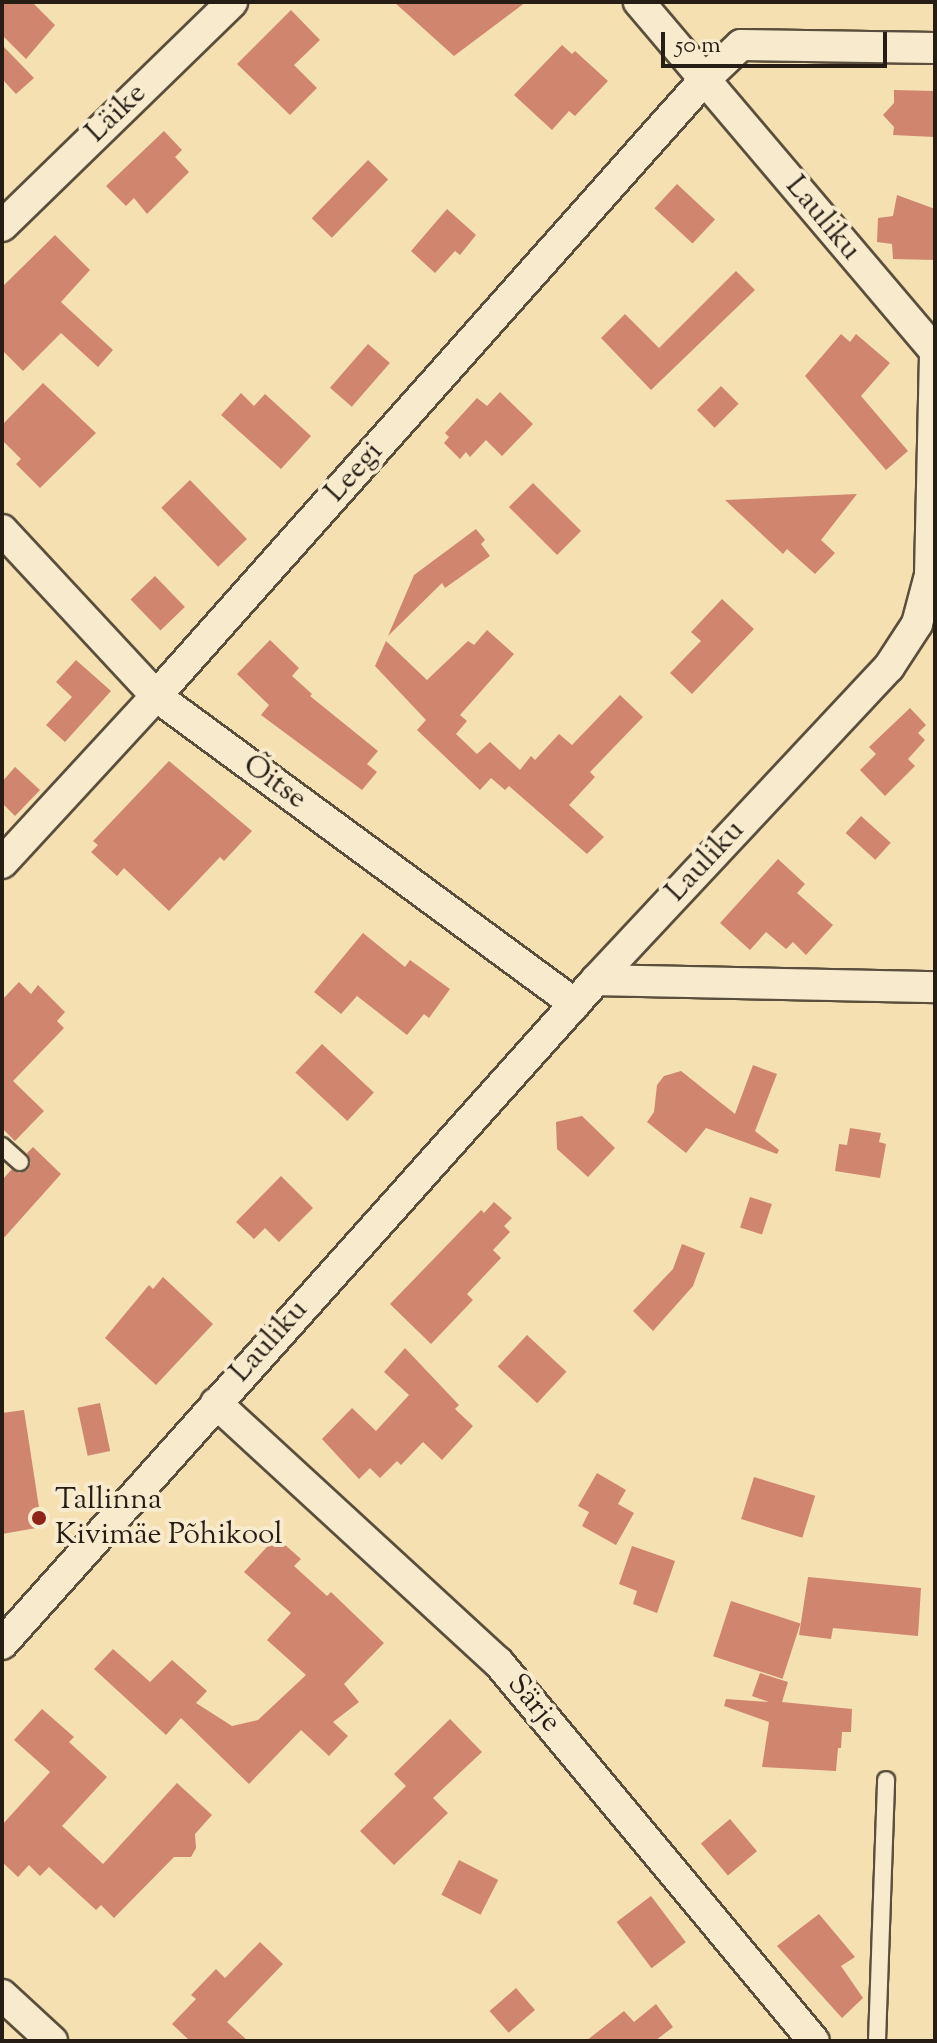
<!DOCTYPE html>
<html>
<head>
<meta charset="utf-8">
<style>
  body { margin:0 }
  #map { position:relative; width:937px; height:2043px; overflow:hidden; background:#f5e0b2; font-family:"Sorts Mill Goudy",serif }
  div>[style] { position:absolute }
  .building>* { inset:0; background:#d0856f; transform-origin:0 0 }
  .roads { filter:drop-shadow(2px 0 #5a4e3c) drop-shadow(-2px 0 #5a4e3c) drop-shadow(0 2px #5a4e3c) drop-shadow(0 -2px #5a4e3c) }
  .service>* { height:16px; margin:-8px; padding:0 8px; transform-origin:8px; border-radius:8px; background:#f8ebcd }
  .minor>* { height:30px; margin:-15px; padding:0 15px; transform-origin:15px; border-radius:15px; background:#f8ebcd }
  .dots>* { width:22px; height:22px; translate:-50% -50%; box-sizing:border-box; border:4px solid #f8ebcd; border-radius:50% }
  span { translate:-50% -50%; white-space:nowrap; text-align:center; line-height:1.15; -webkit-text-stroke:8px #f8ebcd; paint-order:stroke }
  .street-label { font-size:30px; color:#261e15 }
  .poi-label { font-size:30px; color:#261e15 }
  .left { translate:0 -50%; text-align:left }
  .frame { position:absolute; inset:0; border:4px solid #261e15; pointer-events:none }
  .scale { position:absolute; left:661px; top:32px; width:226px; height:36px; box-sizing:border-box; border:4px solid #261e15; border-top:0; padding-left:10px; font-size:24px; line-height:28px; white-space:nowrap; color:#261e15; -webkit-text-stroke:6px #f8ebcd; paint-order:stroke }
</style>
</head>
<body>
<div id="map">
  <div class="building">
    <div style="clip-path:polygon(2px 2px,32px 2px,55px 25px,26px 59px,2px 35px)"></div>
    <div style="clip-path:polygon(394px 2px,526px 2px,454px 56px)"></div>
    <div style="clip-path:polygon(291px 10px,320px 40px,294px 65px,317px 88px,290px 115px,237px 64px)"></div>
    <div style="clip-path:polygon(2px 45px,34px 78px,16px 94px,2px 79px)"></div>
    <div style="clip-path:polygon(562px 45px,572px 54px,575px 51px,608px 81px,575px 116px,569px 111px,552px 130px,514px 95px)"></div>
    <div style="clip-path:polygon(894px 90px,935px 91px,935px 137px,893px 135px,894px 127px,883px 115px,894px 103px)"></div>
    <div style="clip-path:polygon(164px 131px,182px 150px,175px 157px,189px 172px,147px 214px,134px 198px,126px 206px,106px 186px)"></div>
    <div style="left:368px;top:160px;width:28px;height:81px;rotate:44deg"></div>
    <div style="left:677px;top:184px;width:52px;height:33px;rotate:43deg"></div>
    <div style="clip-path:polygon(897px 195px,935px 209px,935px 260px,893px 259px,892px 244px,877px 242px,878px 218px,893px 216px)"></div>
    <div style="clip-path:polygon(447px 209px,476px 235px,460px 255px,455px 251px,435px 273px,411px 251px)"></div>
    <div style="clip-path:polygon(55px 235px,90px 270px,61px 302px,113px 350px,98px 367px,61px 333px,23px 371px,2px 350px,2px 287px)"></div>
    <div style="clip-path:polygon(736px 271px,755px 290px,651px 390px,601px 338px,625px 314px,659px 348px)"></div>
    <div style="clip-path:polygon(841px 334px,850px 342px,856px 334px,890px 363px,861px 396px,908px 451px,886px 470px,805px 376px)"></div>
    <div style="left:368px;top:344px;width:29px;height:58px;rotate:41deg"></div>
    <div style="clip-path:polygon(43px 383px,96px 433px,40px 488px,16px 464px,21px 459px,2px 440px,2px 425px)"></div>
    <div style="left:721px;top:386px;width:25px;height:34px;rotate:45deg"></div>
    <div style="clip-path:polygon(500px 392px,533px 424px,502px 456px,486px 440px,470px 457px,466px 452px,460px 459px,444px 443px,449px 437px,445px 433px,477px 398px,487px 406px)"></div>
    <div style="clip-path:polygon(241px 393px,254px 406px,265px 394px,311px 436px,281px 469px,221px 415px)"></div>
    <div style="left:190px;top:480px;width:82px;height:40px;rotate:46deg"></div>
    <div style="left:533px;top:483px;width:68px;height:34px;rotate:45deg"></div>
    <div style="clip-path:polygon(857px 494px,821px 540px,835px 553px,815px 574px,787px 549px,783px 554px,725px 500px)"></div>
    <div style="clip-path:polygon(476px 529px,485px 540px,481px 544px,490px 556px,445px 588px,442px 583px,388px 636px,414px 575px)"></div>
    <div style="left:155px;top:576px;width:43px;height:34px;rotate:46deg"></div>
    <div style="clip-path:polygon(722px 599px,754px 629px,692px 694px,670px 673px,701px 641px,691px 632px)"></div>
    <div style="clip-path:polygon(487px 630px,514px 654px,460px 715px,467px 721px,456px 734px,477px 754px,490px 742px,520px 770px,531px 756px,535px 760px,559px 734px,572px 745px,620px 695px,643px 717px,590px 772px,595px 777px,569px 805px,604px 837px,587px 854px,509px 786px,505px 790px,491px 778px,480px 790px,417px 730px,426px 720px,375px 666px,386px 641px,427px 680px,468px 641px,474px 645px)"></div>
    <div style="clip-path:polygon(270px 640px,299px 668px,292px 676px,312px 694px,310px 696px,378px 751px,367px 764px,377px 772px,362px 790px,261px 715px,269px 705px,237px 674px)"></div>
    <div style="clip-path:polygon(76px 660px,111px 691px,65px 742px,46px 725px,72px 697px,56px 682px)"></div>
    <div style="clip-path:polygon(910px 708px,926px 725px,918px 733px,925px 740px,908px 759px,915px 766px,885px 796px,860px 770px,876px 754px,869px 747px)"></div>
    <div style="clip-path:polygon(169px 761px,252px 831px,224px 861px,220px 857px,169px 911px,124px 868px,117px 876px,91px 852px,98px 845px,93px 841px)"></div>
    <div style="clip-path:polygon(15px 767px,40px 790px,15px 816px,2px 803px,2px 782px)"></div>
    <div style="left:861px;top:816px;width:40px;height:23px;rotate:42deg"></div>
    <div style="clip-path:polygon(778px 859px,805px 884px,797px 893px,833px 925px,806px 955px,793px 942px,786px 949px,766px 932px,750px 950px,720px 923px)"></div>
    <div style="clip-path:polygon(363px 933px,405px 967px,410px 960px,450px 989px,429px 1018px,424px 1014px,407px 1035px,357px 996px,341px 1014px,314px 992px)"></div>
    <div style="clip-path:polygon(19px 982px,31px 994px,38px 985px,65px 1012px,57px 1021px,64px 1028px,13px 1081px,44px 1111px,15px 1141px,2px 1128px,2px 1000px)"></div>
    <div style="left:322px;top:1044px;width:71px;height:39px;rotate:43deg"></div>
    <div style="clip-path:polygon(753px 1065px,777px 1074px,755px 1131px,779px 1150px,777px 1154px,706px 1128px,686px 1153px,647px 1122px,654px 1112px,657px 1085px,664px 1076px,681px 1071px,735px 1114px)"></div>
    <div style="clip-path:polygon(582px 1116px,615px 1148px,588px 1177px,557px 1149px,556px 1122px)"></div>
    <div style="clip-path:polygon(850px 1128px,881px 1133px,879px 1142px,886px 1144px,880px 1178px,835px 1171px,839px 1144px,847px 1145px)"></div>
    <div style="clip-path:polygon(33px 1147px,61px 1174px,2px 1240px,2px 1180px,12px 1169px,19px 1173px,28px 1170px,31px 1163px,27px 1153px)"></div>
    <div style="clip-path:polygon(281px 1176px,313px 1208px,279px 1242px,265px 1228px,254px 1239px,236px 1222px)"></div>
    <div style="left:750px;top:1197px;width:23px;height:32px;rotate:18deg"></div>
    <div style="clip-path:polygon(494px 1202px,512px 1218px,504px 1226px,510px 1232px,493px 1250px,501px 1258px,467px 1294px,473px 1300px,431px 1344px,390px 1304px,481px 1210px,484px 1213px)"></div>
    <div style="clip-path:polygon(682px 1244px,705px 1253px,693px 1286px,653px 1331px,633px 1311px,673px 1269px)"></div>
    <div style="clip-path:polygon(163px 1277px,213px 1324px,156px 1385px,105px 1338px,149px 1285px,153px 1289px)"></div>
    <div style="left:527px;top:1335px;width:54px;height:43px;rotate:43deg"></div>
    <div style="clip-path:polygon(405px 1348px,459px 1405px,455px 1409px,473px 1426px,442px 1460px,423px 1442px,401px 1465px,397px 1461px,380px 1478px,370px 1468px,359px 1479px,322px 1439px,352px 1408px,376px 1431px,409px 1395px,384px 1372px)"></div>
    <div style="left:100px;top:1403px;width:49px;height:23px;rotate:78deg"></div>
    <div style="clip-path:polygon(24px 1410px,42px 1527px,2px 1534px,2px 1413px)"></div>
    <div style="clip-path:polygon(597px 1473px,626px 1490px,618px 1504px,634px 1513px,616px 1545px,582px 1526px,589px 1512px,578px 1506px)"></div>
    <div style="left:754px;top:1477px;width:64px;height:44px;rotate:17deg"></div>
    <div style="clip-path:polygon(276px 1537px,301px 1559px,294px 1566px,327px 1596px,331px 1592px,384px 1643px,344px 1684px,359px 1702px,333px 1722px,348px 1736px,329px 1756px,301px 1730px,249px 1784px,181px 1718px,166px 1735px,94px 1669px,113px 1649px,150px 1682px,172px 1660px,207px 1691px,196px 1703px,232px 1726px,258px 1720px,306px 1675px,267px 1640px,291px 1613px,244px 1572px)"></div>
    <div style="clip-path:polygon(632px 1546px,675px 1561px,657px 1613px,633px 1604px,637px 1591px,619px 1584px)"></div>
    <div style="clip-path:polygon(808px 1577px,921px 1588px,918px 1636px,833px 1628px,831px 1639px,799px 1635px)"></div>
    <div style="left:731px;top:1601px;width:73px;height:58px;rotate:18deg"></div>
    <div style="clip-path:polygon(760px 1673px,788px 1682px,782px 1702px,852px 1709px,851px 1732px,842px 1732px,841px 1748px,838px 1748px,836px 1771px,762px 1767px,769px 1722px,724px 1706px,726px 1699px,769px 1702px,752px 1696px)"></div>
    <div style="clip-path:polygon(42px 1709px,74px 1737px,69px 1742px,107px 1777px,62px 1826px,103px 1864px,177px 1783px,212px 1815px,195px 1834px,196px 1848px,191px 1857px,174px 1857px,114px 1918px,101px 1905px,96px 1910px,49px 1867px,40px 1876px,29px 1865px,18px 1877px,2px 1862px,2px 1825px,50px 1772px,14px 1740px)"></div>
    <div style="clip-path:polygon(450px 1719px,482px 1752px,433px 1798px,448px 1813px,394px 1865px,360px 1831px,406px 1786px,394px 1774px)"></div>
    <div style="left:730px;top:1819px;width:42px;height:38px;rotate:50deg"></div>
    <div style="left:459px;top:1860px;width:44px;height:39px;rotate:27deg"></div>
    <div style="left:651px;top:1896px;width:58px;height:43px;rotate:53deg"></div>
    <div style="clip-path:polygon(819px 1914px,855px 1957px,841px 1966px,863px 1998px,842px 2018px,777px 1946px)"></div>
    <div style="clip-path:polygon(260px 1942px,283px 1964px,227px 2022px,248px 2041px,190px 2041px,172px 2024px,196px 1999px,191px 1995px,216px 1969px,225px 1978px)"></div>
    <div style="left:516px;top:1988px;width:29px;height:35px;rotate:49deg"></div>
    <div style="clip-path:polygon(656px 2004px,673px 2027px,655px 2041px,586px 2041px,624px 2011px,634px 2022px)"></div>
  </div>
  <div class="roads">
    <div class="service">
      <div style="left:2px;top:1146px;width:24px;rotate:42deg"></div>
      <div style="left:877px;top:2041px;width:261px;rotate:-88deg"></div>
    </div>
    <div class="minor">
      <div style="left:2px;top:226px;width:321px;rotate:-44.2deg"></div>
      <div style="left:2px;top:530px;width:226px;rotate:47.1deg"></div>
      <div style="left:156px;top:696px;width:520px;rotate:36.32deg"></div>
      <div style="left:2px;top:863px;width:227px;rotate:-47.3deg"></div>
      <div style="left:156px;top:696px;width:824px;rotate:-48.34deg"></div>
      <div style="left:704px;top:80px;width:51px;rotate:-43.4deg"></div>
      <div style="left:741px;top:45px;width:194px;rotate:0.9deg"></div>
      <div style="left:596px;top:980px;width:339px;rotate:1.2deg"></div>
      <div style="left:216px;top:1403px;width:383px;rotate:42.6deg"></div>
      <div style="left:498px;top:1662px;width:493px;rotate:50.2deg"></div>
      <div style="left:2px;top:1644px;width:891px;rotate:-48.18deg"></div>
      <div style="left:596px;top:980px;width:429px;rotate:-46.9deg"></div>
      <div style="left:889px;top:667px;width:51px;rotate:-56.9deg"></div>
      <div style="left:917px;top:624px;width:51px;rotate:-75.1deg"></div>
      <div style="left:930px;top:575px;width:224px;rotate:-88.7deg"></div>
      <div style="left:935px;top:351px;width:458px;rotate:-130.3deg"></div>
      <div style="left:2px;top:1995px;width:68px;rotate:42.6deg"></div>
    </div>
  </div>
  <div class="dots">
    <div style="left:39px;top:1518px;background:#8f2418"></div>
  </div>
  <div class="street-label">
    <span style="left:117px;top:114px;rotate:-44deg">Läike</span>
    <span style="left:822px;top:219px;rotate:50deg">Lauliku</span>
    <span style="left:355px;top:473px;rotate:-48deg">Leegi</span>
    <span style="left:274px;top:783px;rotate:36deg">Õitse</span>
    <span style="left:706px;top:862px;rotate:-47deg">Lauliku</span>
    <span style="left:270px;top:1342px;rotate:-48deg">Lauliku</span>
    <span style="left:533px;top:1704px;rotate:50deg">Särje</span>
  </div>
  <div class="poi-label">
    <span class="left" style="left:55px;top:1518px">Tallinna<br>Kivimäe Põhikool</span>
  </div>
  <div class="frame"></div>
  <div class="scale">50 m</div>
</div>
</body>
</html>
